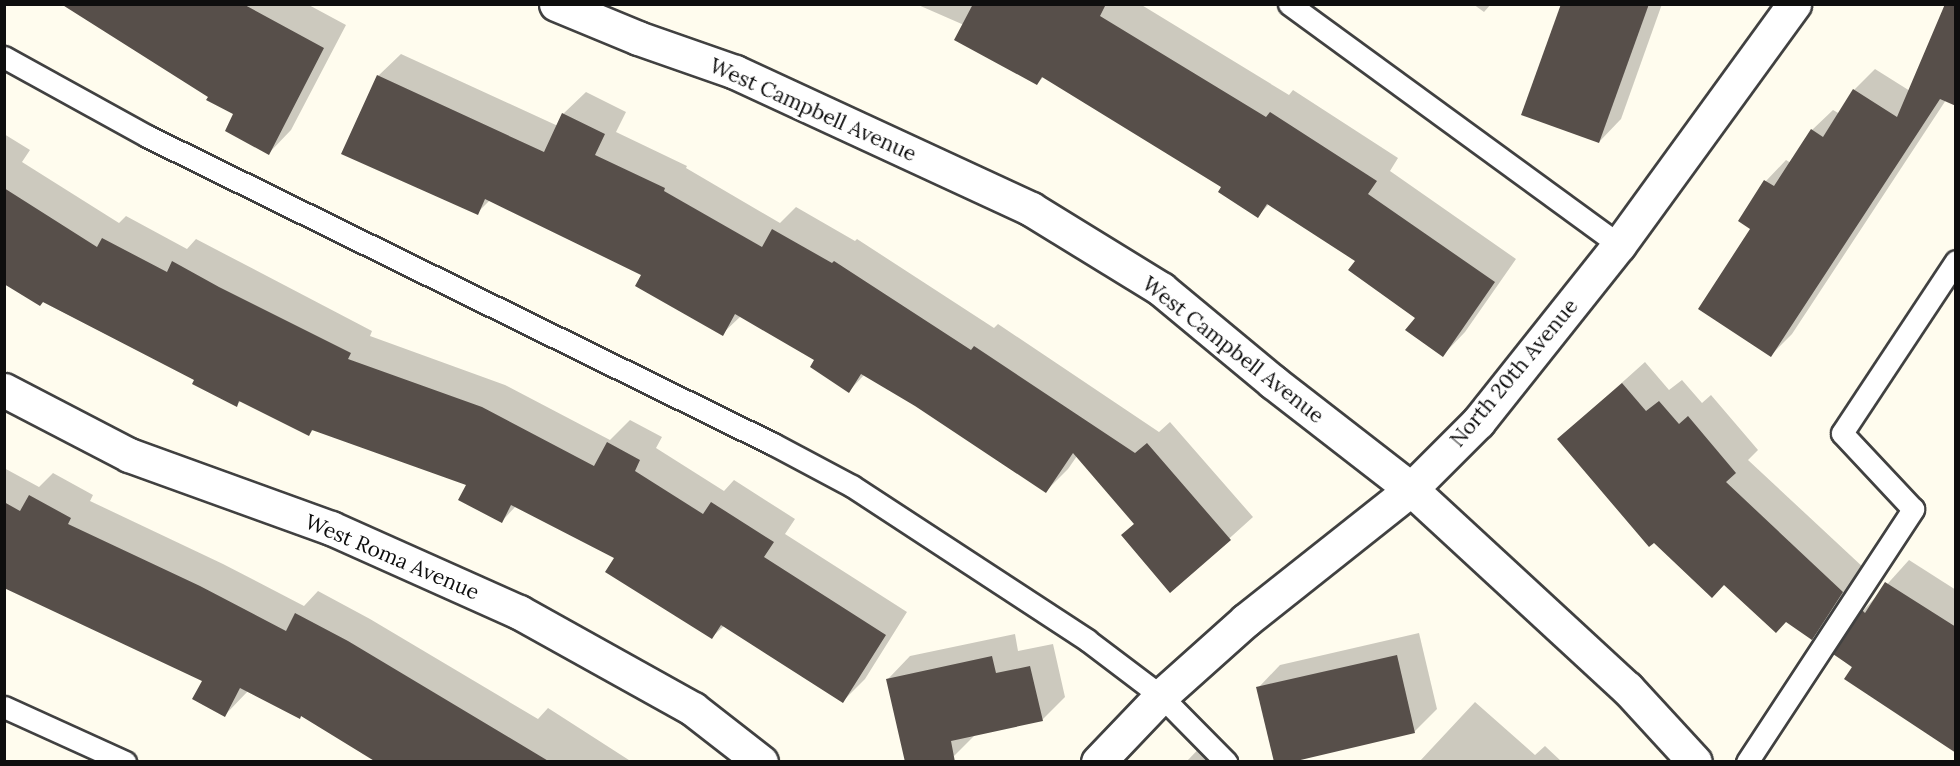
<!DOCTYPE html>
<html>
<head>
<meta charset="utf-8">
<style>
  body { margin:0 }
  #map { position:relative; width:1960px; height:766px; overflow:hidden; background:#fffcee; font-family:Lora,serif }
  div>[style] { position:absolute }
  .shadow>* { inset:0; background:#0003 }
  .building>* { inset:0; background:#574f4a }
  .roads { filter:drop-shadow(2px 0 #414141) drop-shadow(-2px 0 #414141) drop-shadow(0 2px #414141) drop-shadow(0 -2px #414141) }
  .service>* { height:21px; margin:-10.5px; padding:0 10.5px; transform-origin:10.5px; border-radius:10.5px; background:#fff }
  .minor>* { height:33px; margin:-16.5px; padding:0 16.5px; transform-origin:16.5px; border-radius:16.5px; background:#fff }
  .tertiary>* { height:33px; margin:-16.5px; padding:0 16.5px; transform-origin:16.5px; border-radius:16.5px; background:#fff }
  span { translate:-50% -50%; white-space:nowrap; text-align:center; line-height:1.15; -webkit-text-stroke:6px #fff; paint-order:stroke }
  .street-label { font-size:21px; color:#0e0e0e }
  .frame { position:absolute; inset:0; border:6px solid #0e0e0e; pointer-events:none }
</style>
</head>
<body>
<div id="map">
  <div class="shadow">
    <div style="clip-path:polygon(66px 4px,307px 4px,346px 25px,291px 130px,269px 153px,235px 113px)"></div>
    <div style="clip-path:polygon(916px 4px,1140px 4px,1289px 95px,1293px 90px,1398px 158px,1390px 171px,1516px 259px,1465px 332px,1443px 355px,1417px 317px,1357px 261px,1269px 204px,1258px 216px,1223px 187px,1044px 76px,1037px 84px,964px 25px)"></div>
    <div style="clip-path:polygon(1473px 4px,1491px 4px,1484px 12px)"></div>
    <div style="clip-path:polygon(1562px 4px,1662px 4px,1621px 119px,1599px 142px)"></div>
    <div style="clip-path:polygon(401px 54px,558px 126px,563px 114px,586px 92px,626px 112px,616px 132px,687px 166px,686px 168px,780px 223px,796px 207px,855px 241px,857px 239px,994px 328px,998px 324px,1159px 432px,1170px 422px,1253px 517px,1171px 591px,1123px 535px,1135px 523px,1077px 456px,1068px 469px,1046px 491px,915px 404px,865px 374px,849px 391px,816px 359px,741px 316px,722px 334px,643px 275px,490px 200px,477px 213px,378px 76px)"></div>
    <div style="clip-path:polygon(1875px 69px,1910px 91px,1946px 100px,1792px 334px,1771px 355px,1752px 228px,1740px 220px,1766px 181px,1786px 160px,1791px 163px,1812px 130px,1833px 110px,1840px 114px,1854px 90px)"></div>
    <div style="clip-path:polygon(4px 134px,30px 150px,22px 162px,119px 223px,126px 216px,187px 249px,196px 239px,372px 331px,370px 336px,505px 385px,610px 440px,630px 420px,662px 437px,656px 448px,724px 491px,734px 480px,795px 519px,785px 534px,907px 612px,865px 679px,843px 701px,725px 625px,712px 637px,616px 558px,516px 506px,502px 521px,468px 484px,314px 429px,309px 434px,241px 401px,236px 405px,196px 380px,4px 282px)"></div>
    <div style="clip-path:polygon(1645px 362px,1669px 390px,1682px 380px,1702px 403px,1711px 395px,1758px 450px,1748px 460px,1865px 569px,1834px 615px,1812px 638px,1559px 439px)"></div>
    <div style="clip-path:polygon(4px 468px,39px 487px,53px 473px,93px 495px,90px 501px,223px 564px,304px 606px,318px 591px,370px 619px,538px 719px,548px 708px,632px 762px,379px 762px,302px 715px,300px 717px,248px 691px,225px 715px,204px 680px,4px 587px)"></div>
    <div style="clip-path:polygon(1909px 560px,1956px 590px,1956px 751px,1835px 654px,1863px 611px)"></div>
    <div style="clip-path:polygon(1419px 633px,1437px 709px,1414px 732px,1258px 688px,1280px 665px)"></div>
    <div style="clip-path:polygon(1015px 634px,1018px 651px,1053px 644px,1065px 697px,1042px 720px,976px 734px,954px 756px,888px 679px,910px 656px)"></div>
    <div style="clip-path:polygon(1475px 702px,1535px 755px,1545px 746px,1562px 762px,1419px 762px)"></div>
    <div style="clip-path:polygon(1211px 736px,1238px 762px,1186px 762px)"></div>
  </div>
  <div class="building">
    <div style="clip-path:polygon(61px 4px,243px 4px,324px 48px,269px 155px,225px 131px,233px 114px,206px 100px,208px 97px)"></div>
    <div style="clip-path:polygon(973px 4px,1106px 4px,1100px 16px,1266px 117px,1270px 112px,1377px 181px,1368px 194px,1495px 282px,1443px 357px,1405px 330px,1415px 318px,1348px 270px,1355px 261px,1267px 204px,1258px 218px,1218px 192px,1221px 187px,1042px 77px,1037px 85px,954px 40px)"></div>
    <div style="clip-path:polygon(1561px 4px,1649px 4px,1599px 143px,1521px 115px)"></div>
    <div style="clip-path:polygon(1945px 4px,1956px 4px,1956px 106px,1940px 99px,1771px 357px,1698px 309px,1750px 229px,1738px 221px,1764px 180px,1774px 186px,1811px 129px,1823px 137px,1853px 89px,1897px 117px)"></div>
    <div style="clip-path:polygon(377px 75px,544px 152px,562px 113px,605px 134px,595px 155px,665px 188px,664px 191px,762px 247px,772px 229px,832px 263px,834px 261px,971px 350px,974px 346px,1135px 453px,1147px 443px,1231px 540px,1170px 593px,1121px 535px,1134px 524px,1073px 453px,1046px 493px,915px 406px,861px 374px,849px 393px,810px 367px,814px 360px,735px 314px,723px 336px,635px 286px,641px 275px,485px 199px,478px 215px,341px 154px)"></div>
    <div style="clip-path:polygon(4px 188px,97px 247px,102px 238px,167px 272px,172px 261px,219px 287px,351px 353px,348px 359px,482px 407px,594px 466px,607px 442px,640px 460px,635px 471px,703px 514px,711px 502px,774px 542px,764px 557px,886px 635px,843px 703px,721px 625px,712px 639px,605px 572px,614px 558px,511px 505px,502px 523px,458px 500px,466px 485px,312px 430px,309px 436px,239px 401px,237px 407px,192px 384px,194px 380px,43px 302px,40px 306px,4px 284px)"></div>
    <div style="clip-path:polygon(1622px 383px,1646px 411px,1659px 401px,1679px 424px,1688px 416px,1736px 473px,1726px 482px,1843px 592px,1812px 640px,1786px 622px,1776px 633px,1724px 585px,1712px 598px,1654px 543px,1649px 547px,1557px 439px)"></div>
    <div style="clip-path:polygon(29px 495px,71px 518px,68px 524px,200px 586px,286px 631px,295px 613px,348px 641px,550px 762px,376px 762px,301px 716px,300px 719px,240px 688px,225px 717px,192px 699px,202px 681px,4px 588px,4px 502px,20px 511px)"></div>
    <div style="clip-path:polygon(1885px 582px,1956px 627px,1956px 753px,1844px 679px,1852px 667px,1833px 654px,1862px 610px,1865px 613px)"></div>
    <div style="clip-path:polygon(1397px 655px,1415px 733px,1292px 762px,1274px 762px,1256px 687px)"></div>
    <div style="clip-path:polygon(992px 656px,996px 673px,1030px 666px,1043px 721px,951px 741px,955px 762px,905px 762px,886px 679px)"></div>
  </div>
  <div class="roads">
    <div class="service">
      <div style="left:1289px;top:4px;width:409px;rotate:36.1deg"></div>
      <div style="left:4px;top:57px;width:163px;rotate:28.9deg"></div>
      <div style="left:147px;top:136px;width:698px;rotate:26.2deg"></div>
      <div style="left:773px;top:444px;width:89px;rotate:28deg"></div>
      <div style="left:852px;top:486px;width:281px;rotate:33.2deg"></div>
      <div style="left:1087px;top:640px;width:93px;rotate:37.1deg"></div>
      <div style="left:1161px;top:696px;width:93px;rotate:45.4deg"></div>
      <div style="left:4px;top:707px;width:133px;rotate:24.4deg"></div>
      <div style="left:1747px;top:762px;width:303px;rotate:-56.7deg"></div>
      <div style="left:1913px;top:509px;width:104px;rotate:-133.1deg"></div>
      <div style="left:1842px;top:433px;width:206px;rotate:-56.5deg"></div>
    </div>
    <div class="minor">
      <div style="left:4px;top:390px;width:141px;rotate:27.5deg"></div>
      <div style="left:129px;top:455px;width:215px;rotate:19.9deg"></div>
      <div style="left:331px;top:528px;width:206px;rotate:24.1deg"></div>
      <div style="left:519px;top:612px;width:199px;rotate:29.1deg"></div>
      <div style="left:693px;top:709px;width:86px;rotate:37.9deg"></div>
      <div style="left:1098px;top:762px;width:91px;rotate:-46.3deg"></div>
      <div style="left:1161px;top:696px;width:114px;rotate:-41.8deg"></div>
      <div style="left:1246px;top:620px;width:211px;rotate:-38.4deg"></div>
      <div style="left:1411px;top:489px;width:95px;rotate:-45deg"></div>
      <div style="left:1478px;top:422px;width:226px;rotate:-51.5deg"></div>
      <div style="left:1619px;top:245px;width:298px;rotate:-54deg"></div>
    </div>
    <div class="tertiary">
      <div style="left:556px;top:4px;width:89px;rotate:22.5deg"></div>
      <div style="left:638px;top:38px;width:103px;rotate:19.3deg"></div>
      <div style="left:735px;top:72px;width:326px;rotate:24.8deg"></div>
      <div style="left:1031px;top:209px;width:153px;rotate:31.6deg"></div>
      <div style="left:1161px;top:289px;width:146px;rotate:39.7deg"></div>
      <div style="left:1273px;top:382px;width:175px;rotate:37.8deg"></div>
      <div style="left:1411px;top:489px;width:294px;rotate:42.7deg"></div>
      <div style="left:1627px;top:688px;width:100px;rotate:47.4deg"></div>
    </div>
  </div>
  <div class="street-label">
    <span style="left:813px;top:110px;rotate:24deg">West Campbell Avenue</span>
    <span style="left:1233px;top:350px;rotate:38deg">West Campbell Avenue</span>
    <span style="left:1514px;top:373px;rotate:-50deg">North 20th Avenue</span>
    <span style="left:392px;top:557px;rotate:23deg">West Roma Avenue</span>
  </div>
  <div class="frame"></div>
</div>
</body>
</html>
